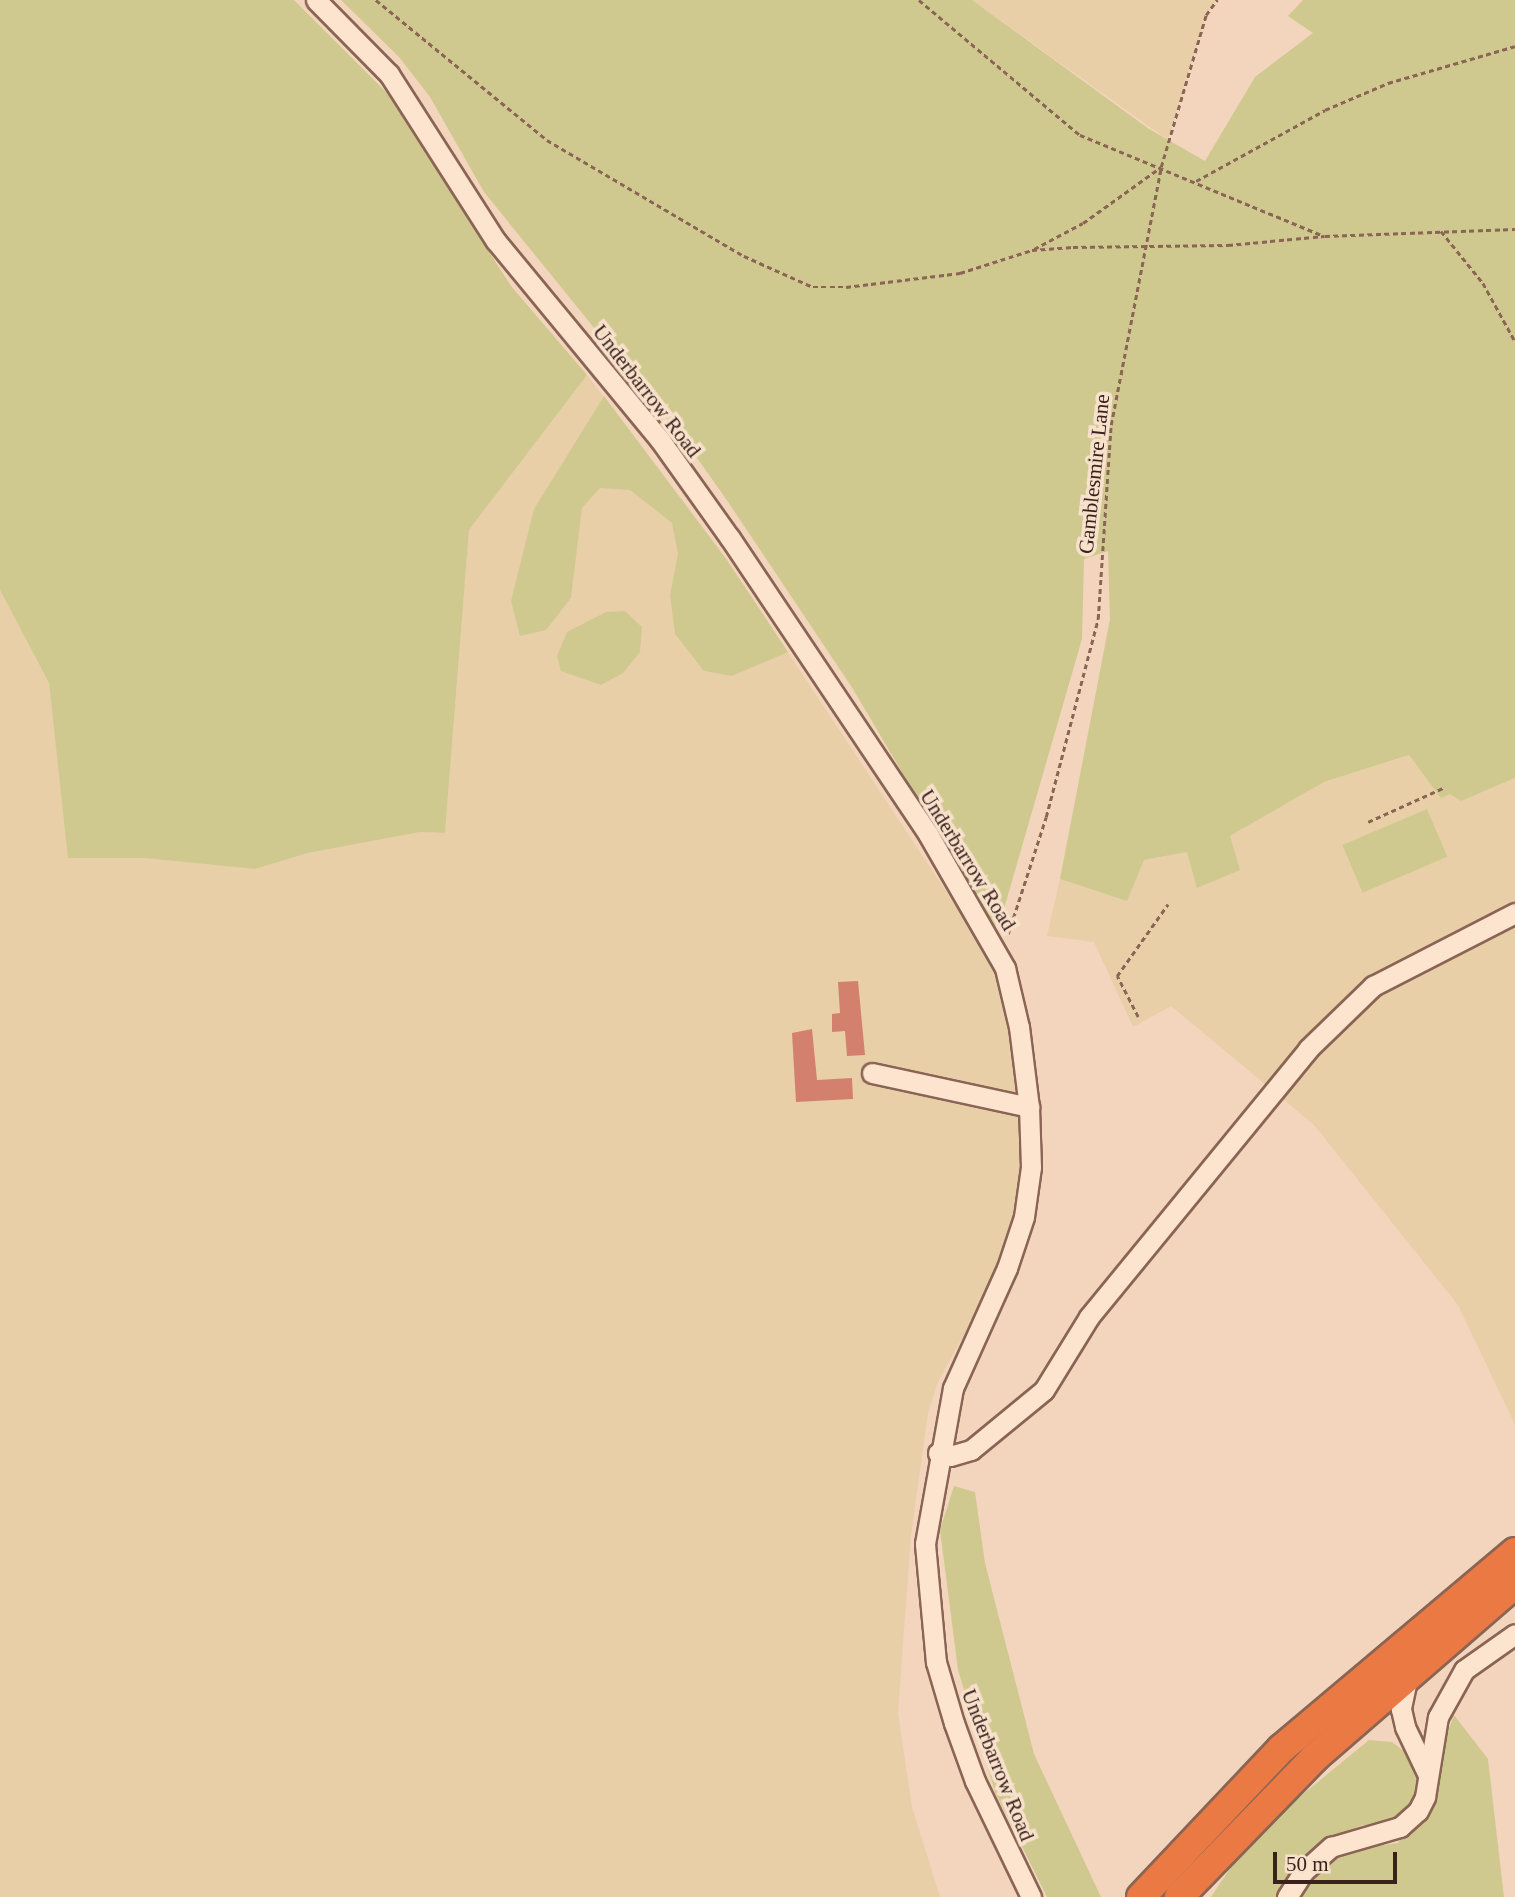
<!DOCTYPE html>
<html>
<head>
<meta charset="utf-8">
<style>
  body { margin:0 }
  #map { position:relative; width:1515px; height:1897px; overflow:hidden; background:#f2d5bc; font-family:"Times New Roman",serif }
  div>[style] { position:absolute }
  .farmland>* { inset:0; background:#e8cfa8 }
  .green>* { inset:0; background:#d0c98f; transform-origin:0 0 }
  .building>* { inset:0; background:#d3806e }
  .path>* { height:2.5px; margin-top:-1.25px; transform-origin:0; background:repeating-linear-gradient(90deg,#8a6454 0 5px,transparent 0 8.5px) }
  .roads { filter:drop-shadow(2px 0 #8a6454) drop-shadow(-2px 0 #8a6454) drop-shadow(0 2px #8a6454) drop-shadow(0 -2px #8a6454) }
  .minor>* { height:19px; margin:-9.5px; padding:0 9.5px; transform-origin:9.5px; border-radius:9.5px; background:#fce4cf }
  .highway>* { height:28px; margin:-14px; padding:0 14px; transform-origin:14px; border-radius:14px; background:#ea7943 }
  span { translate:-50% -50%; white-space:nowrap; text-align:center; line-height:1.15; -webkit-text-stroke:7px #f8e1cc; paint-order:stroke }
  .street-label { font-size:21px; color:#38221a }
  .scale { position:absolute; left:1273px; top:1852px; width:124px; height:32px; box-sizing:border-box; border:4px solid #38221a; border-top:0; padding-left:9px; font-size:21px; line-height:24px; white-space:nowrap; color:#38221a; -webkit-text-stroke:5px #f8e1cc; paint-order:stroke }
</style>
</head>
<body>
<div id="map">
  <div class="farmland">
    <div style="clip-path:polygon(972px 0,1217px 0,1206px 16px,1168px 140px)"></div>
    <div style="clip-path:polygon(587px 375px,727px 560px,967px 923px,997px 977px,1008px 1020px,1019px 1100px,907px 1085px,1020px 1115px,1025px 1151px,1019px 1210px,1004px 1261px,938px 1382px,928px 1413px,911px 1535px,898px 1713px,912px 1807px,940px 1897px,0 1897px,0 590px,49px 683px,69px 858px,144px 858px,255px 869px,308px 853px,420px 832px,445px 833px,469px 530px)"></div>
    <div style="clip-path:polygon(1410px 755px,1461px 801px,1515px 778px,1515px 1425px,1458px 1305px,1314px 1125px,1171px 1006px,1133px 1027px,1094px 942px,1047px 936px,1060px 879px,1106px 894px,1144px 860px,1187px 852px,1230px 836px,1324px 782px)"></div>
  </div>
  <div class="green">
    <div style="clip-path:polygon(0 0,294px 0,387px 93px,511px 286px,587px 375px,469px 530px,445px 833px,420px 832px,308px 853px,255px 869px,144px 858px,68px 858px,49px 683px,0 590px)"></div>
    <div style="clip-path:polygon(341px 0,972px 0,1149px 129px,1205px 161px,1255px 77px,1313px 33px,1288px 16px,1303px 0,1515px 0,1515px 778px,1461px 801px,1450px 794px,1441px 798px,1409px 755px,1324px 782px,1230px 836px,1240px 870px,1197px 888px,1187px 852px,1144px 860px,1127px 901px,1060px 879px,1110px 619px,1108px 551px,1084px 559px,1082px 639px,1001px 919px,993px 927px,853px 689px,724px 496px,680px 434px,484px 192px,430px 97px,399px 57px)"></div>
    <div style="clip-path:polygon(604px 396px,727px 560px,788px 652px,732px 676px,704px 671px,675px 634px,670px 595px,678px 554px,672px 523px,630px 490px,600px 488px,582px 508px,571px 598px,546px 630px,520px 636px,511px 601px,534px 509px)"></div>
    <div style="clip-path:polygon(625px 611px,642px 627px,640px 652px,623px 673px,601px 685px,561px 671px,557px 656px,567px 632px,606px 612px)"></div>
    <div style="left:1427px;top:809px;width:52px;height:92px;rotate:67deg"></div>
    <div style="clip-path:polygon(954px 1486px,975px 1492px,985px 1563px,1034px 1754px,1101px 1897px,1047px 1897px,995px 1792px,958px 1670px,940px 1530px)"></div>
    <div style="clip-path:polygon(1454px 1715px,1488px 1759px,1504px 1897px,1298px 1897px,1340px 1851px,1398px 1843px,1418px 1811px)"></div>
    <div style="clip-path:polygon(1369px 1740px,1392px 1742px,1410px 1756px,1421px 1776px,1411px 1808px,1387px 1826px,1363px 1825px,1330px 1839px,1288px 1880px,1277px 1897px,1211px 1897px,1251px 1837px)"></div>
  </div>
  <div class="building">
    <div style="clip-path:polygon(858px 981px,865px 1055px,847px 1056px,845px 1031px,832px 1032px,832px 1014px,840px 1013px,838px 982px)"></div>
    <div style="clip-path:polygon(812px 1029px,817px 1080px,852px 1078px,853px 1099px,796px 1102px,792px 1033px)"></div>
  </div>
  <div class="path">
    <div style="left:376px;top:0;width:221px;rotate:39.3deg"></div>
    <div style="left:547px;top:140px;width:229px;rotate:30.5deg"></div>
    <div style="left:744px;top:256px;width:76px;rotate:24.2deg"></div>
    <div style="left:813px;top:287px;width:33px"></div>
    <div style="left:846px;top:287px;width:115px;rotate:-7deg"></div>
    <div style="left:960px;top:273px;width:76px;rotate:-17.7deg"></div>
    <div style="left:1032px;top:250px;width:41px;rotate:-4.2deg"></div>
    <div style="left:1073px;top:247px;width:155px;rotate:-0.7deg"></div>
    <div style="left:1228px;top:245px;width:97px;rotate:-5.3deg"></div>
    <div style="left:1325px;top:236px;width:190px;rotate:-2.1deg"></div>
    <div style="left:919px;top:0;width:210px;rotate:40deg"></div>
    <div style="left:1080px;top:135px;width:262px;rotate:22.5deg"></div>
    <div style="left:1196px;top:181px;width:147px;rotate:-28.8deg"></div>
    <div style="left:1325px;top:110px;width:69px;rotate:-23.2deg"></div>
    <div style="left:1388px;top:83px;width:132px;rotate:-16.2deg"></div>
    <div style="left:1441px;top:231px;width:67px;rotate:51.1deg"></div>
    <div style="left:1483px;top:283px;width:66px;rotate:61.1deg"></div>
    <div style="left:1034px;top:249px;width:55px;rotate:-28deg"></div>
    <div style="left:1083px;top:223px;width:96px;rotate:-35.7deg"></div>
    <div style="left:1368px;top:822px;width:85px;rotate:-24.4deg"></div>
    <div style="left:1008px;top:934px;width:123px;rotate:-72deg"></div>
    <div style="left:1046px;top:817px;width:205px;rotate:-75.3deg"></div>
    <div style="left:1098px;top:619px;width:194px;rotate:-86.2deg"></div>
    <div style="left:1111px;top:425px;width:263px;rotate:-79deg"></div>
    <div style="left:1161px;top:167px;width:159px;rotate:-73.5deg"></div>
    <div style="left:1206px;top:15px;width:19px;rotate:-54deg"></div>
    <div style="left:1138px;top:1017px;width:46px;rotate:-117.1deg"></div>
    <div style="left:1117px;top:976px;width:88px;rotate:-54.7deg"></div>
  </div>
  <div class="roads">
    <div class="minor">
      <div style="left:316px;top:0;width:104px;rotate:45.4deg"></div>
      <div style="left:389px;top:74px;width:198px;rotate:57.4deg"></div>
      <div style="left:496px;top:241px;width:258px;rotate:50.5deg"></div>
      <div style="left:660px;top:440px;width:120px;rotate:54.5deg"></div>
      <div style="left:730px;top:538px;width:356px;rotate:56.2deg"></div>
      <div style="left:928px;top:834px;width:155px;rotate:60.1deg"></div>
      <div style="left:1005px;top:968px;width:61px;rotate:76.7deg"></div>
      <div style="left:1019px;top:1027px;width:81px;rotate:82.9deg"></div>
      <div style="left:1029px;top:1107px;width:60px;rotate:88.1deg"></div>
      <div style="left:1031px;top:1167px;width:50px;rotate:98deg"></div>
      <div style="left:1024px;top:1217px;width:54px;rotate:108.4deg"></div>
      <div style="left:1007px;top:1268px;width:132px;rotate:114.2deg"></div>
      <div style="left:953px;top:1388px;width:158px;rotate:100.2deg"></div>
      <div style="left:925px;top:1544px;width:119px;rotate:84.7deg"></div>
      <div style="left:936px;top:1662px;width:64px;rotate:73.6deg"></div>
      <div style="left:954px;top:1723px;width:62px;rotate:70.1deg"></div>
      <div style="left:975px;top:1781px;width:129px;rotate:64.2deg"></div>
      <div style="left:872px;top:1073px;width:161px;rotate:12.2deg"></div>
      <div style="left:938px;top:1453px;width:12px;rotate:14deg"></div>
      <div style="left:950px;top:1456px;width:22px;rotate:-16deg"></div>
      <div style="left:971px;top:1450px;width:94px;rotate:-39.4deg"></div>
      <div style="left:1044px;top:1390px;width:86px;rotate:-58.3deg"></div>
      <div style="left:1089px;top:1317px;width:346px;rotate:-50.7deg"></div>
      <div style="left:1308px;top:1049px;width:91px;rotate:-44.1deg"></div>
      <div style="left:1373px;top:986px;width:160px;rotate:-27.2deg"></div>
      <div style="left:1408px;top:1675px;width:35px;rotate:102deg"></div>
      <div style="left:1401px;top:1709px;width:18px;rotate:77deg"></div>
      <div style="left:1405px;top:1727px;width:53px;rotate:64.4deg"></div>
      <div style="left:1287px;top:1897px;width:30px;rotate:-57deg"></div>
      <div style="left:1303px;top:1872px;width:38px;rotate:-42deg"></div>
      <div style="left:1331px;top:1847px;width:72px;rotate:-16.2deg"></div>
      <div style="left:1400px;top:1827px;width:24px;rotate:-42deg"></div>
      <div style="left:1418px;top:1811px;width:16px;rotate:-63deg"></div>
      <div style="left:1425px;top:1797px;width:81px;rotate:-80.8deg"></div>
      <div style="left:1438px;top:1717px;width:54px;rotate:-61deg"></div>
      <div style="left:1464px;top:1670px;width:62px;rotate:-35.2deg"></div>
    </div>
    <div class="highway">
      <div style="left:1141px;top:1897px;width:204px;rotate:-46.6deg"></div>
      <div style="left:1281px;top:1749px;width:306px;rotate:-40.1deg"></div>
      <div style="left:1179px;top:1897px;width:194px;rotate:-45.8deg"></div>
      <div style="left:1314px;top:1758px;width:266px;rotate:-40.9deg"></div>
    </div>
  </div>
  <div class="street-label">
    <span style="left:647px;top:391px;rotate:52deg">Underbarrow Road</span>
    <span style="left:1094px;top:474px;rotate:-84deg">Gamblesmire Lane</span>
    <span style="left:968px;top:860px;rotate:58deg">Underbarrow Road</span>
    <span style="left:998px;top:1765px;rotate:68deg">Underbarrow Road</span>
  </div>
  <div class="scale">50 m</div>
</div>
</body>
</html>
